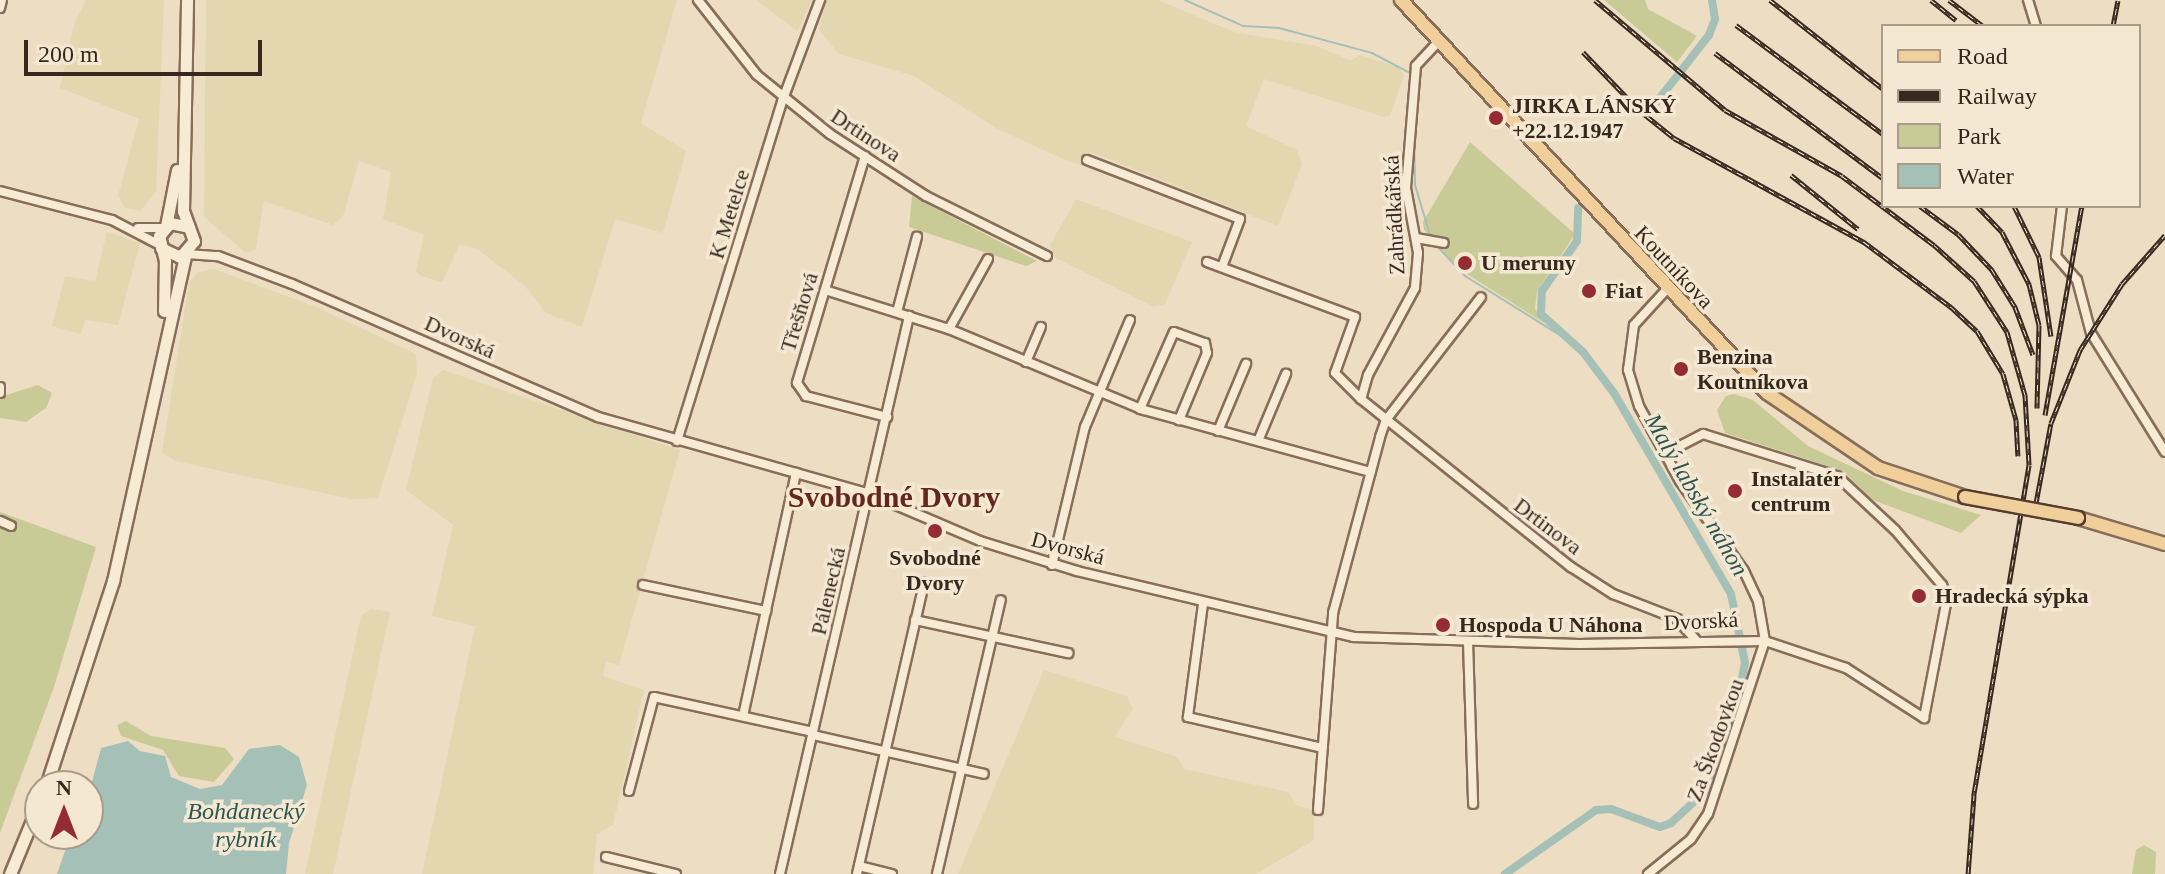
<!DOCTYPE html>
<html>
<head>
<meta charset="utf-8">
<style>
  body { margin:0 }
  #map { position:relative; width:2165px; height:874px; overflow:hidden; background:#edddc2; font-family:Georgia,serif }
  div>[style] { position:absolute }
  .farmland>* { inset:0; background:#e3d7b0 }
  .green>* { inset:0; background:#c9cb97 }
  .water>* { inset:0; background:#a5c0b6 }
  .stream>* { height:2px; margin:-1px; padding:0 1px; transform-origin:1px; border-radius:1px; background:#a5c0b6 }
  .canal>* { height:8px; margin:-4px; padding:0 4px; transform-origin:4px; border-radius:4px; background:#a5c0b6 }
  .roads { filter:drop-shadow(2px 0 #876e5a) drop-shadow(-2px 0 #876e5a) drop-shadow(0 2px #876e5a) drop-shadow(0 -2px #876e5a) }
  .minor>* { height:8px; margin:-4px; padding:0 4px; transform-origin:4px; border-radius:4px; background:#f8ebd5 }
  .secondary>* { height:11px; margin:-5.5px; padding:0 5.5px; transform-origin:5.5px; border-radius:5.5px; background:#f8ebd5 }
  .primary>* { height:12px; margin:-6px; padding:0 6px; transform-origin:6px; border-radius:6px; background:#f0cf9b }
  .rail>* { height:5px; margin-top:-2.5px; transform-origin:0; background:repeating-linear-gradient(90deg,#f5e8d2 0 6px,#37281e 0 12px); box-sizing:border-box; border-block:2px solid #37281e }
  .bridges { filter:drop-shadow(2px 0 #553d2e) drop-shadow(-2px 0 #553d2e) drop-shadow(0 2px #553d2e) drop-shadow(0 -2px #553d2e) }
  .primary-bridge>* { height:12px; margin:-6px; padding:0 6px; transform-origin:6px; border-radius:6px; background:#f0cf9b }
  .dots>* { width:22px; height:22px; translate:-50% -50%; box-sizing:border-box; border:4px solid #f5e8d2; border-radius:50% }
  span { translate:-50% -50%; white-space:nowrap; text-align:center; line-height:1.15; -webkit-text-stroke:7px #f5e8d2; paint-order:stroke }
  .poi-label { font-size:22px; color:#37281e; font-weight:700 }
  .left { translate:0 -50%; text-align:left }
  .street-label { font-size:22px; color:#37281e }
  .water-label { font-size:24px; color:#2d5651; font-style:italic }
  .district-label { font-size:30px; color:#63271e; font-weight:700 }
  .legend { position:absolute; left:1881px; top:24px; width:260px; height:184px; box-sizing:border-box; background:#f5e8d2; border:2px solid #a99b8a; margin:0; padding:10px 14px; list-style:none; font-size:24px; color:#37281e }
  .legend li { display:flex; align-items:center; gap:16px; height:40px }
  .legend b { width:40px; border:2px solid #a99b8a }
  .north { position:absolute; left:24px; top:770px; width:80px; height:80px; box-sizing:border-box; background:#f5e8d2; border:2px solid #a99b8a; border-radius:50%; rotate:0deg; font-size:22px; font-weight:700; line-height:32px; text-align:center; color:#37281e }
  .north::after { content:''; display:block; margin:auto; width:28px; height:36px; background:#952b33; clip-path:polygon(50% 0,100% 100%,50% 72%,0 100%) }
  .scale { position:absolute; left:24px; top:40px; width:238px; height:36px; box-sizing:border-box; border:4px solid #37281e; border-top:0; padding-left:10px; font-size:24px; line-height:28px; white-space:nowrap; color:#37281e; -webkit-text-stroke:6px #f5e8d2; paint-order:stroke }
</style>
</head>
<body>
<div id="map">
  <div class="farmland">
    <div style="clip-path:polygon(86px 0,164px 0,156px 192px,140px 211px,125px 208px,118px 196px,139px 119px,60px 88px,74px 24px)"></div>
    <div style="clip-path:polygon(206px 0,677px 0,641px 123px,686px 151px,663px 233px,615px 219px,582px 327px,546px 313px,525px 286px,477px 249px,460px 244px,442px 282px,421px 276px,416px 271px,424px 235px,383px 219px,391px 172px,359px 161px,343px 216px,333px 225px,264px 201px,256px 249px,246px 253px,204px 217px)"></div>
    <div style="clip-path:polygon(756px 0,812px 0,797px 31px)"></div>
    <div style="clip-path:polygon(826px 0,1158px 0,1234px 32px,1317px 46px,1351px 61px,1359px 55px,1398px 67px,1404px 76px,1390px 115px,1384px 117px,1264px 79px,1246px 126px,1297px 150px,1302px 164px,1278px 226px,1091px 152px,1083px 166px,1063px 159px,994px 127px,914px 76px,839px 54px,819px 30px)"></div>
    <div style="clip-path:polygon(1076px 199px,1192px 242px,1165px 304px,1154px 307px,1054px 257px,1050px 245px)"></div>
    <div style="clip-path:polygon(107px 232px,140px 243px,118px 325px,85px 320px,81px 334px,52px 326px,65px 276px,95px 281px)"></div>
    <div style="clip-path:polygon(214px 269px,316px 307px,416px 354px,417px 373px,378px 498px,351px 499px,175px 461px,162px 452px,189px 283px,198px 272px)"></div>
    <div style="clip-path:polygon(443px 370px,680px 450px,619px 665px,606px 662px,603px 676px,644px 690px,613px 825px,597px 834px,593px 874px,422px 874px,475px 626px,432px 616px,453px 525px,406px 490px,433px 378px)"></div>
    <div style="clip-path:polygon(371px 609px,390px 612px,333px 874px,305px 874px,361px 616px)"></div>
    <div style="clip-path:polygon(1044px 670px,1127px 696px,1133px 709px,1115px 737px,1178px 757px,1184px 769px,1288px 792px,1296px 805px,1314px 811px,1314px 840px,1256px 874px,958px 874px)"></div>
  </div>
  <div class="green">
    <div style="clip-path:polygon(1604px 0,1645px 0,1648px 9px,1697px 36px,1677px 62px)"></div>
    <div style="clip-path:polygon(1470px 142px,1575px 234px,1537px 291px,1535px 309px,1544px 323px,1459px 269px,1424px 230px,1423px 222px)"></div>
    <div style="clip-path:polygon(912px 196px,929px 205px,1037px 261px,1026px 266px,909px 227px)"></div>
    <div style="clip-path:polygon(38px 385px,52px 393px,46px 408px,26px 422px,0 418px,0 397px)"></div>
    <div style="clip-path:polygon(1734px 394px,1753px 400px,1808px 446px,1903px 491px,1981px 515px,1961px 533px,1873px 500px,1843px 471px,1725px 433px,1717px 410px,1726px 396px)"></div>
    <div style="clip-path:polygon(0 512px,96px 547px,54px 687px,0 833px)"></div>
    <div style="clip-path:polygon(126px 721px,151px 736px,225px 748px,234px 759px,214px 782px,179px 776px,163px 750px,121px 736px,117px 725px)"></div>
    <div style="clip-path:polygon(2144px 845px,2156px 852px,2155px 874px,2132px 874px,2136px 850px)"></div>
  </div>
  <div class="water">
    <div style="clip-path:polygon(128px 741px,140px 751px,165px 756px,171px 777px,200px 789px,222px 785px,249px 749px,280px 745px,299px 757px,307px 785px,289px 843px,286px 874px,57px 874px,71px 834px,88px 834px,88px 797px,101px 748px)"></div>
  </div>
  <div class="stream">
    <div style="left:1185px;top:0;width:64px;rotate:24.1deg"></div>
    <div style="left:1243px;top:26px;width:36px;rotate:3deg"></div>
    <div style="left:1279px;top:28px;width:96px;rotate:15deg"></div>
    <div style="left:1372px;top:53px;width:41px;rotate:27.8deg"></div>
    <div style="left:1414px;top:136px;width:49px;rotate:88.8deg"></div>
    <div style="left:1415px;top:185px;width:55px;rotate:73.2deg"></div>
    <div style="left:1435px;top:244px;width:44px;rotate:46.8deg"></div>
    <div style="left:1465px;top:276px;width:125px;rotate:31.9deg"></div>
  </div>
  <div class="canal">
    <div style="left:1649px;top:112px;width:98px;rotate:-52.1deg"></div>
    <div style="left:1709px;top:35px;width:17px;rotate:-69deg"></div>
    <div style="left:1715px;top:19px;width:19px;rotate:-99deg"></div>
    <div style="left:1505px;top:874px;width:111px;rotate:-35.1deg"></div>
    <div style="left:1596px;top:810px;width:15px;rotate:-4deg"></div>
    <div style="left:1611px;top:809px;width:52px;rotate:20.2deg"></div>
    <div style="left:1660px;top:827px;width:12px;rotate:-20deg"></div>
    <div style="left:1671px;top:823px;width:54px;rotate:-42.8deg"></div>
    <div style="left:1711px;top:786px;width:71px;rotate:-71.1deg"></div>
    <div style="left:1734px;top:719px;width:57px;rotate:-78.9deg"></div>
    <div style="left:1745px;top:663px;width:70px;rotate:-101.5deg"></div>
    <div style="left:1731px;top:594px;width:233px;rotate:-120.2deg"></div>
    <div style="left:1614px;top:393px;width:51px;rotate:-127.1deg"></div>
    <div style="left:1583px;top:352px;width:57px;rotate:-137.9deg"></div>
    <div style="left:1541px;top:314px;width:23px;rotate:-88deg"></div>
    <div style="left:1542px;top:291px;width:61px;rotate:-55deg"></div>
    <div style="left:1577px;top:241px;width:33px;rotate:-88deg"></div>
  </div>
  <div class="roads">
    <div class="minor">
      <div style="left:698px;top:0;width:95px;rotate:51.8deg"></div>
      <div style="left:757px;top:75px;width:94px;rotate:38.9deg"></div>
      <div style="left:830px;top:134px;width:114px;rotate:32.9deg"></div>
      <div style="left:926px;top:196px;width:135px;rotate:26.4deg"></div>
      <div style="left:2028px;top:0;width:27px;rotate:73deg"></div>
      <div style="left:0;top:8px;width:8px;rotate:-76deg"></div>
      <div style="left:1439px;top:41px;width:34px;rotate:133deg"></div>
      <div style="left:1416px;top:66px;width:122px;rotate:94.7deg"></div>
      <div style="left:1406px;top:188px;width:66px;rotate:79.5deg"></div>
      <div style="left:1418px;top:253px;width:35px;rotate:95deg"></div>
      <div style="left:1415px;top:288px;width:99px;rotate:118.4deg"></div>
      <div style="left:1368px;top:375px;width:25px;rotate:106deg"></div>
      <div style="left:1361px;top:399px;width:269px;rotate:38.7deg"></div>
      <div style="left:1571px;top:567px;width:50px;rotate:32.7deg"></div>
      <div style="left:1613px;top:594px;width:69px;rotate:21.3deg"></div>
      <div style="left:1677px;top:619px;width:30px;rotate:48deg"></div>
      <div style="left:865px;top:156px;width:237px;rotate:106.7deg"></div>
      <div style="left:797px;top:383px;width:16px;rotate:55deg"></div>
      <div style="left:806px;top:396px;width:84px;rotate:14.5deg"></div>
      <div style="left:1087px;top:160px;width:164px;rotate:21.1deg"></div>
      <div style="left:1240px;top:219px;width:51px;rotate:110.6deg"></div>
      <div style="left:0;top:191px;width:116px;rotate:14.5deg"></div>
      <div style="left:112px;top:220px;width:54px;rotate:27.5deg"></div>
      <div style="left:2062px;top:206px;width:50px;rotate:96.8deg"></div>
      <div style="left:2056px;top:256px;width:32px;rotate:49deg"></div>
      <div style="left:2077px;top:280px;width:55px;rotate:75.2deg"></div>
      <div style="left:2091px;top:333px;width:140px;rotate:58.1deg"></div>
      <div style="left:138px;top:228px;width:25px"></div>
      <div style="left:1416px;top:238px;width:28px;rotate:10deg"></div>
      <div style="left:187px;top:254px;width:31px;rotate:4deg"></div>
      <div style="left:218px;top:256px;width:79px;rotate:20.7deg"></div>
      <div style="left:292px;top:284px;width:334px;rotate:23.5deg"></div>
      <div style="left:598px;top:417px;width:283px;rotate:15.8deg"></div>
      <div style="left:870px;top:494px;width:120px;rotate:23.1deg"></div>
      <div style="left:980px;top:541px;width:102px;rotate:17.2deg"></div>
      <div style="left:1077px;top:571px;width:284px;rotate:13.4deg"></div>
      <div style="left:1353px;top:637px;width:226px;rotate:1.8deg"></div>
      <div style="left:1579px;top:644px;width:186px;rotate:-0.9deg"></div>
      <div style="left:1765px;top:641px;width:85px;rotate:18.4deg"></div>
      <div style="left:1846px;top:668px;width:93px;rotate:32.7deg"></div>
      <div style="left:1924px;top:718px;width:122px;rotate:-79.1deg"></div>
      <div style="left:1947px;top:598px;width:14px;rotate:-111deg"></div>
      <div style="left:1942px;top:585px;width:72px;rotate:-130.5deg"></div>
      <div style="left:1895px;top:530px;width:79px;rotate:-137deg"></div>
      <div style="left:1837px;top:476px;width:140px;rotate:-162.6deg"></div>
      <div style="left:1703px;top:434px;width:42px;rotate:152.8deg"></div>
      <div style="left:1207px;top:262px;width:158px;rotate:20.4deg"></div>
      <div style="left:1355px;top:317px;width:59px;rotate:109.7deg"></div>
      <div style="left:1335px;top:373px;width:37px;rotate:45deg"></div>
      <div style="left:825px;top:290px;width:130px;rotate:17.5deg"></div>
      <div style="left:949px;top:329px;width:211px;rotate:22.6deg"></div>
      <div style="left:1144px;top:410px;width:235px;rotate:15.3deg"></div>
      <div style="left:897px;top:312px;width:78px;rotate:-75.1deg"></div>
      <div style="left:949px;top:329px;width:80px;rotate:-60.9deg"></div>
      <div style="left:1026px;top:362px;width:38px;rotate:-67deg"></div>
      <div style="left:0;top:387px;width:6px;rotate:90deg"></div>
      <div style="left:1140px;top:409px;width:84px;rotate:-66.2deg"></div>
      <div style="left:1174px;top:332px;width:33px;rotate:20deg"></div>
      <div style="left:1205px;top:343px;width:10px;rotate:79deg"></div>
      <div style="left:1207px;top:353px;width:73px;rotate:112.7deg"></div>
      <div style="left:1218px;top:431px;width:73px;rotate:-67.3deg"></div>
      <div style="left:677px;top:441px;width:358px;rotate:-72.8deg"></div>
      <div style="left:783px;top:99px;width:106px;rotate:-69.5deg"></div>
      <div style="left:1258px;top:441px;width:73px;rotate:-67.3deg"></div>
      <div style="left:0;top:521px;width:12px;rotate:24deg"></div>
      <div style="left:1052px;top:565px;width:142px;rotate:-76.6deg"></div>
      <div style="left:1085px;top:427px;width:116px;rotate:-67.2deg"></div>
      <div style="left:643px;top:585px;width:126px;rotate:11.9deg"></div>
      <div style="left:1203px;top:604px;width:114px;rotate:97.6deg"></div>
      <div style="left:1188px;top:717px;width:138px;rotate:13deg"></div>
      <div style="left:915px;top:620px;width:157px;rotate:12.2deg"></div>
      <div style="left:1468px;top:641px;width:163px;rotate:88.2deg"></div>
      <div style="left:743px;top:716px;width:249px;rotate:-77.7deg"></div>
      <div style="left:813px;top:735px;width:175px;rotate:12.8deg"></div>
      <div style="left:629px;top:791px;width:97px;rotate:-75.1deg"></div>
      <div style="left:654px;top:697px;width:163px;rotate:12.4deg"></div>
      <div style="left:1318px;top:810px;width:198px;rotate:-85.6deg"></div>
      <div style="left:1333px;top:613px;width:182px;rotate:-75deg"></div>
      <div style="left:1380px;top:437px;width:18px;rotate:-71deg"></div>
      <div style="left:1386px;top:420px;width:155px;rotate:-52.3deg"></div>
      <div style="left:606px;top:857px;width:72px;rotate:13.7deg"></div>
      <div style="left:859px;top:866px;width:34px;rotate:14deg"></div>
      <div style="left:780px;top:874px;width:573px;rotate:-76.98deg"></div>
      <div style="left:857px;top:874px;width:299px;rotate:-77deg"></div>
      <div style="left:937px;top:874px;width:281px;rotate:-76.9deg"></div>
      <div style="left:1648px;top:874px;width:55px;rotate:-39.1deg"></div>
      <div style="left:1691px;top:839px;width:30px;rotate:-56deg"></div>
      <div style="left:1708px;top:814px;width:182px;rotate:-71.8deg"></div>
      <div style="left:1765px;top:641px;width:41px;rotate:-99.9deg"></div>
      <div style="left:1758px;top:601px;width:33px;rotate:-115deg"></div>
      <div style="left:1744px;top:571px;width:110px;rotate:-125.4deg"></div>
      <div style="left:1680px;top:481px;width:85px;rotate:-118.7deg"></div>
      <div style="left:1639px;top:406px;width:38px;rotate:-107deg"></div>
      <div style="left:1628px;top:370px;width:45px;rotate:-82.4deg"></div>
      <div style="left:1634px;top:325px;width:49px;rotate:-47.5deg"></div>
    </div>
    <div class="secondary">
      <div style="left:166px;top:226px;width:57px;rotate:-78.9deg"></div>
      <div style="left:161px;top:248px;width:21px;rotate:25deg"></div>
      <div style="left:180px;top:257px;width:21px;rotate:-49deg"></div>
      <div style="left:194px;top:241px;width:32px;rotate:-110deg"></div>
      <div style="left:183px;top:211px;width:211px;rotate:-88.9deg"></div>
      <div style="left:164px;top:311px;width:50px;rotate:-88.9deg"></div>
      <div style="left:165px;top:261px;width:26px;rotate:-103deg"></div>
      <div style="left:159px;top:236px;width:17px;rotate:-50deg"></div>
      <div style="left:170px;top:223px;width:19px;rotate:12deg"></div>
      <div style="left:46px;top:786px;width:216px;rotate:-71.9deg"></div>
      <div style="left:113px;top:581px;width:334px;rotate:-77.5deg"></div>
      <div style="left:10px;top:874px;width:79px;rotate:-67.7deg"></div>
    </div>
    <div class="primary">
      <div style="left:1401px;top:0;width:537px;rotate:47.04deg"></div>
      <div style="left:1767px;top:393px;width:134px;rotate:34deg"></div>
      <div style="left:1878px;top:468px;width:92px;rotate:18.4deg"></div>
      <div style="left:2078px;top:518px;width:91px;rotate:16.6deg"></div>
    </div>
  </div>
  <div class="rail">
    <div style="left:1595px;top:0;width:170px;rotate:40.2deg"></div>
    <div style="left:1725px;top:110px;width:134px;rotate:29.4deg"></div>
    <div style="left:1842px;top:176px;width:115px;rotate:36.9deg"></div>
    <div style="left:1934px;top:245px;width:54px;rotate:42deg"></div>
    <div style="left:1974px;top:281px;width:61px;rotate:57.1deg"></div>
    <div style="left:2007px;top:332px;width:66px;rotate:74.1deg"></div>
    <div style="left:2025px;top:395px;width:70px;rotate:86.7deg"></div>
    <div style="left:2029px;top:465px;width:335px;rotate:99.5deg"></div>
    <div style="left:1974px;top:795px;width:79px;rotate:94.3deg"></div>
    <div style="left:1770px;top:0;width:144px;rotate:38.2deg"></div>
    <div style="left:1931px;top:0;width:32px;rotate:39deg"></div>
    <div style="left:1949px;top:0;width:43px;rotate:37.4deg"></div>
    <div style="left:1736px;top:25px;width:183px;rotate:36.6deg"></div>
    <div style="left:2113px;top:26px;width:26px;rotate:-79deg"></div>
    <div style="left:1583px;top:52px;width:79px;rotate:46deg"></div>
    <div style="left:1638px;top:109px;width:46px;rotate:38.9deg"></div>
    <div style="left:1674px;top:138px;width:217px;rotate:28.7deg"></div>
    <div style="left:1864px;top:242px;width:109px;rotate:36.8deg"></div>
    <div style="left:1951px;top:307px;width:35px;rotate:43deg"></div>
    <div style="left:1977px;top:331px;width:50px;rotate:58.8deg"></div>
    <div style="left:2003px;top:374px;width:48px;rotate:74.2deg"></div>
    <div style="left:2016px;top:420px;width:36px;rotate:87deg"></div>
    <div style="left:1715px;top:53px;width:209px;rotate:36.7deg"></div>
    <div style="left:1791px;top:175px;width:86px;rotate:38.9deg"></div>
    <div style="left:1920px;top:206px;width:47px;rotate:36.4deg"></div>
    <div style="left:1958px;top:234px;width:50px;rotate:46.6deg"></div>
    <div style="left:1992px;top:270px;width:44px;rotate:58.1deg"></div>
    <div style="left:2015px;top:307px;width:51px;rotate:69.4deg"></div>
    <div style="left:1977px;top:206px;width:36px;rotate:46deg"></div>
    <div style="left:2002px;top:232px;width:59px;rotate:62.6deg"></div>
    <div style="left:2029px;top:284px;width:42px;rotate:76.3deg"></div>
    <div style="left:2039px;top:325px;width:83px;rotate:91.4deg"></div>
    <div style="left:2014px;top:206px;width:57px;rotate:63.9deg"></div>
    <div style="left:2039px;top:257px;width:80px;rotate:81.4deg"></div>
    <div style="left:2045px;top:415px;width:212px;rotate:-80deg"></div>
    <div style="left:2036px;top:503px;width:81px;rotate:-79.4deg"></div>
    <div style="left:2051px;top:423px;width:79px;rotate:-68.3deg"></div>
    <div style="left:2080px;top:350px;width:78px;rotate:-57.5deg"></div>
    <div style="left:2122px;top:284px;width:65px;rotate:-48.7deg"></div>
  </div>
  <div class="bridges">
    <div class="primary-bridge">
      <div style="left:1965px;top:497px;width:115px;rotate:10.5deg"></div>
    </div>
  </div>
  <div class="dots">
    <div style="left:1496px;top:118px;background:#952b33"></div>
    <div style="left:1465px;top:263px;background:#952b33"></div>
    <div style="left:1589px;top:291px;background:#952b33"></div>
    <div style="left:1681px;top:369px;background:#952b33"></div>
    <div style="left:1735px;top:491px;background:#952b33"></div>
    <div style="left:935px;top:531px;background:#952b33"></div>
    <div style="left:1919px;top:596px;background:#952b33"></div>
    <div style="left:1443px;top:625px;background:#952b33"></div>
  </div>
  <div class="poi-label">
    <span class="left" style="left:1512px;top:118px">JIRKA LÁNSKÝ<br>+22.12.1947</span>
    <span class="left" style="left:1481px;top:263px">U meruny</span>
    <span class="left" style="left:1605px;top:291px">Fiat</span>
    <span class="left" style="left:1697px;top:369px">Benzina<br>Koutníkova</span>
    <span class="left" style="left:1751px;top:491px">Instalatér<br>centrum</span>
    <span style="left:935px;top:570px">Svobodné<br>Dvory</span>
    <span class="left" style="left:1935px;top:596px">Hradecká sýpka</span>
    <span class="left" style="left:1459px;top:625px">Hospoda U Náhona</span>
  </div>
  <div class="street-label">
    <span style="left:866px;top:135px;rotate:33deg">Drtinova</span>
    <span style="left:729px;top:214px;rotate:-73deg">K Metelce</span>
    <span style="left:1394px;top:215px;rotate:-93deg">Zahrádkářská</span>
    <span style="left:1674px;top:267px;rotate:47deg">Koutníkova</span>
    <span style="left:799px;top:312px;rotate:-73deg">Třešňová</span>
    <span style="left:460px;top:337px;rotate:24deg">Dvorská</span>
    <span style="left:1548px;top:526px;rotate:37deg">Drtinova</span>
    <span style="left:1068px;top:548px;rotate:15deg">Dvorská</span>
    <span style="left:828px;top:591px;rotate:-77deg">Pálenecká</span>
    <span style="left:1701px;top:621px;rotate:-3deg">Dvorská</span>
    <span style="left:1715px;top:740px;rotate:-70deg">Za Škodovkou</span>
  </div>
  <div class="water-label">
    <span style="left:1696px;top:495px;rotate:60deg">Malý labský náhon</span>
    <span style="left:246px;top:826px">Bohdanecký<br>rybník</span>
  </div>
  <div class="district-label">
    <span style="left:894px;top:497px">Svobodné Dvory</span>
  </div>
  <ul class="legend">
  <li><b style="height:10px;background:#f0cf9b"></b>Road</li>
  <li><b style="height:10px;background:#37281e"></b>Railway</li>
  <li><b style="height:22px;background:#c9cb97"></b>Park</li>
  <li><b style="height:22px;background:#a5c0b6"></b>Water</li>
  </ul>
  <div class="north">N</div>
  <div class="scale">200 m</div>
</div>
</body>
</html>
